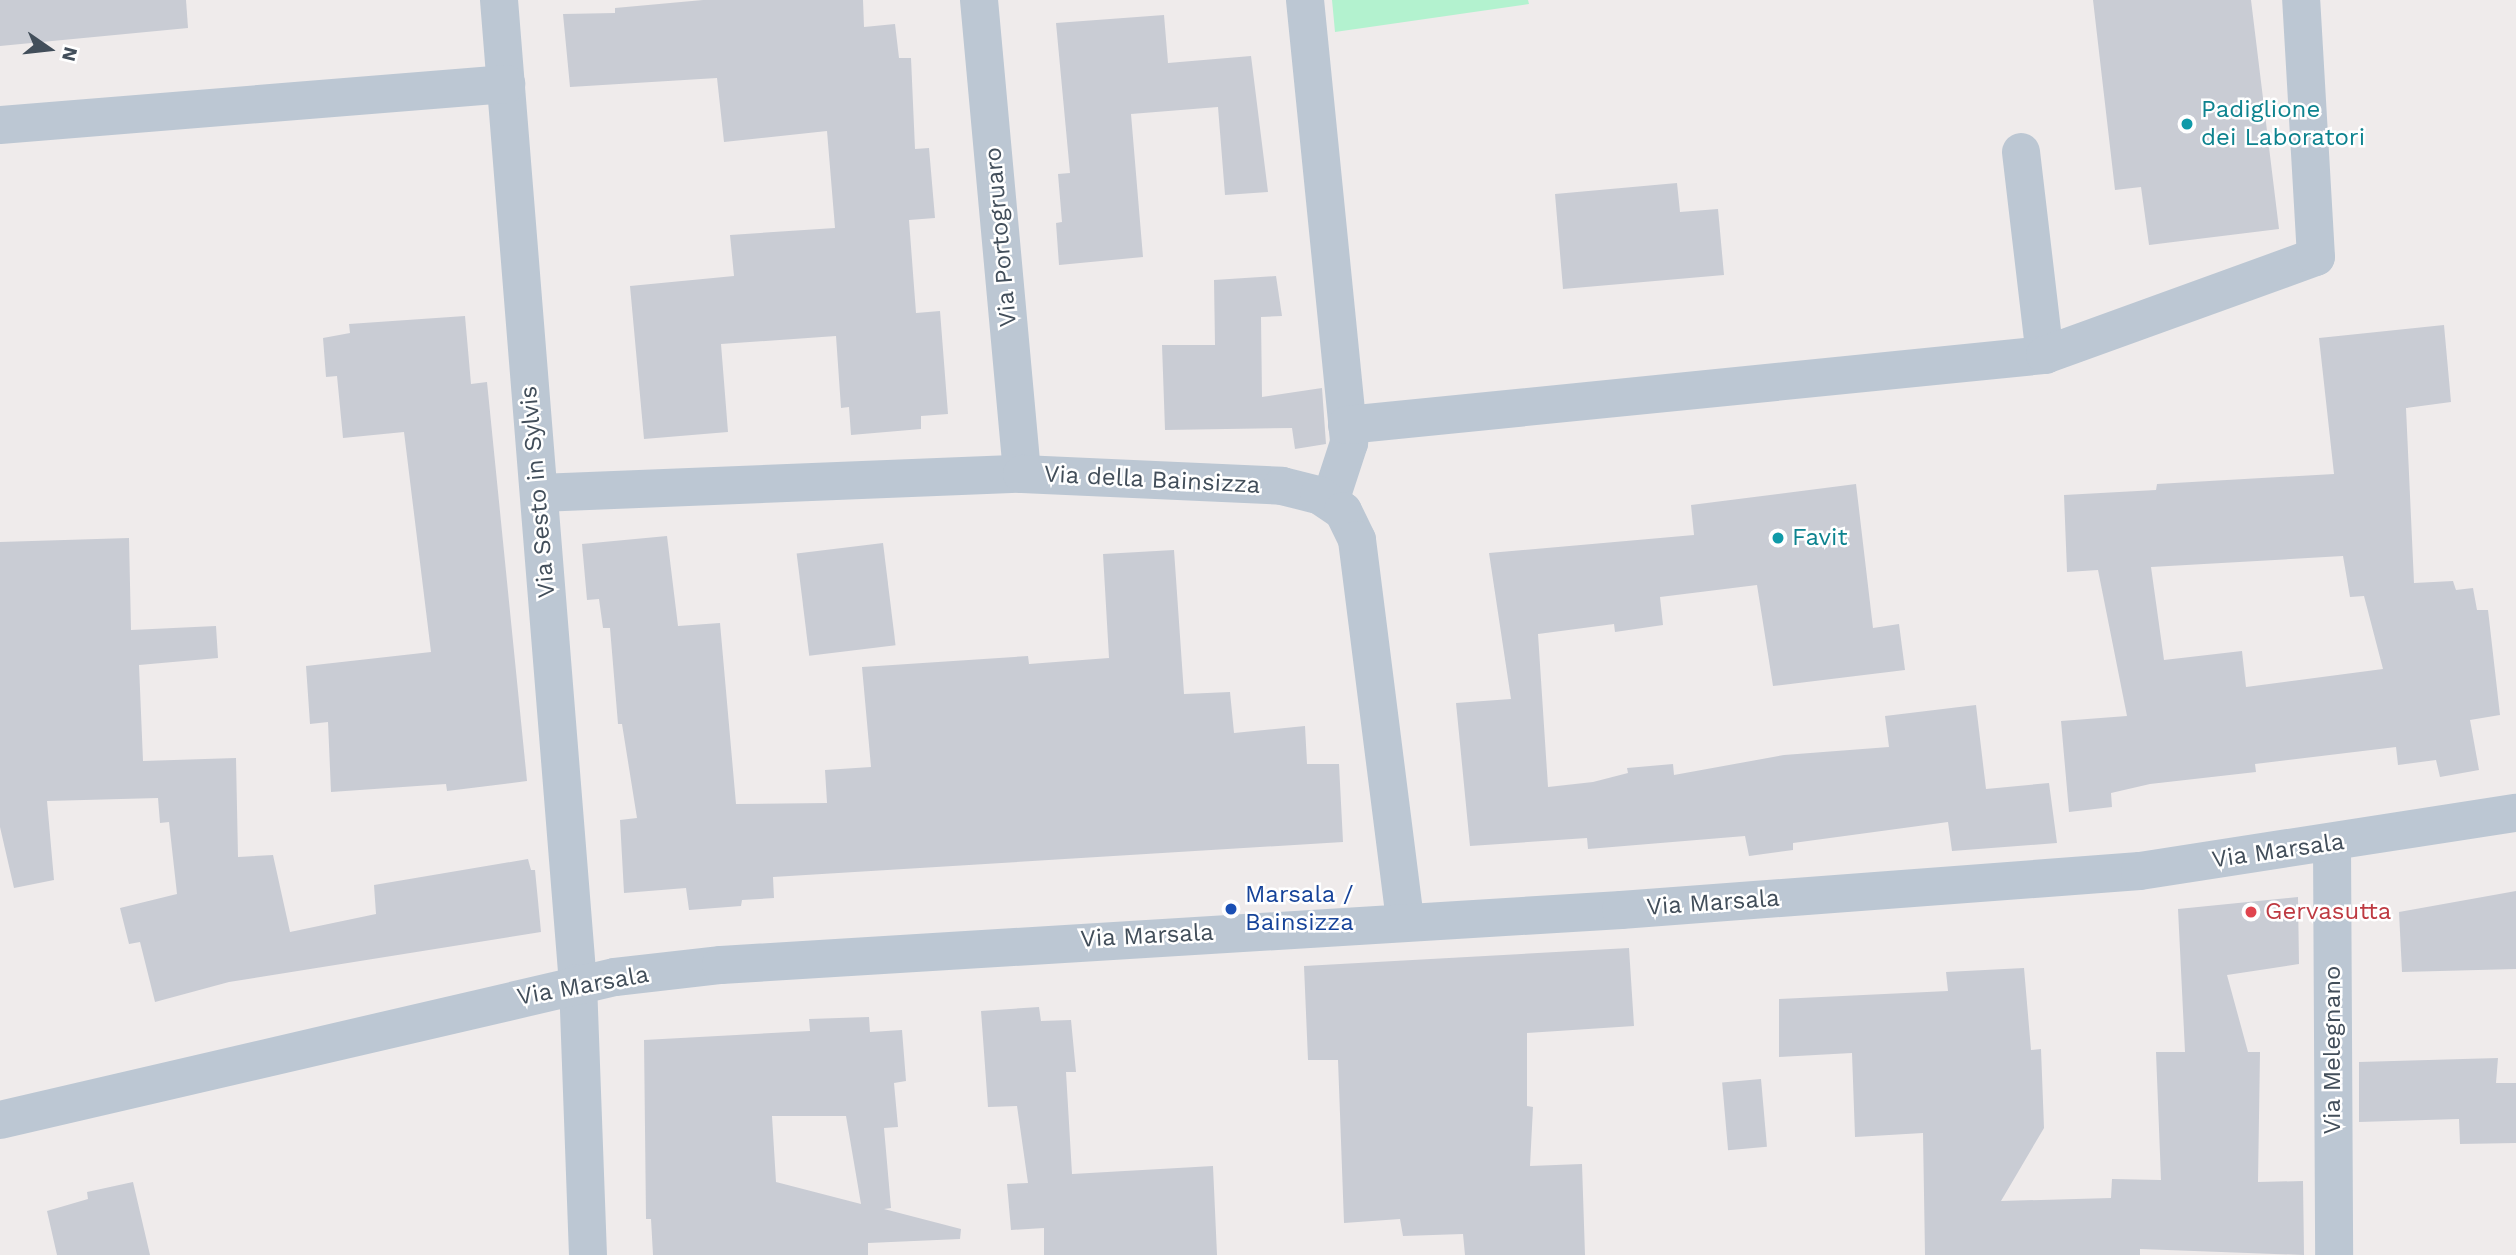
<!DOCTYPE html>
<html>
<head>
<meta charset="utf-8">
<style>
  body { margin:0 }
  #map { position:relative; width:2516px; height:1255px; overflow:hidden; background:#efebeb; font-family:"Work Sans",sans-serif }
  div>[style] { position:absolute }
  .green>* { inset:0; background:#b3f2cf }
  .building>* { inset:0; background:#c9ccd4; transform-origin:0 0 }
  .minor>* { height:38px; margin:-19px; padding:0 19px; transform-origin:19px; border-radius:19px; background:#bcc7d3 }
  .dots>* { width:19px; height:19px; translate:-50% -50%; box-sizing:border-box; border:4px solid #fff; border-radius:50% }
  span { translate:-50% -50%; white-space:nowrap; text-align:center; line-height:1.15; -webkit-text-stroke:5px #fff; paint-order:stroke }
  .culture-label { font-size:24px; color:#0d838f }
  .left { translate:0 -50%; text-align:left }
  .street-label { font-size:24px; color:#424e5a }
  .transit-label { font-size:24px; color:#164399 }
  .health-label { font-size:24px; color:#be3a42 }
  .north { position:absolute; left:14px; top:14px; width:70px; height:70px; -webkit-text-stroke:5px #fff; paint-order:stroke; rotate:104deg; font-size:19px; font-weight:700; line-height:28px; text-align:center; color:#424e5a }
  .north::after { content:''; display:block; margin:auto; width:24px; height:32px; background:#424e5a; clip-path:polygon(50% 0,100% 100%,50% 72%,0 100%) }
</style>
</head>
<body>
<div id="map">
  <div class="green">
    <div style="clip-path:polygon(1332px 0,1528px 0,1529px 4px,1335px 32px)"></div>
  </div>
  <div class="building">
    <div style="clip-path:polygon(0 0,186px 0,188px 28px,0 46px)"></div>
    <div style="clip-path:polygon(703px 0,863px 0,864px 27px,895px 24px,899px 58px,911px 58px,915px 149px,929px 148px,935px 218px,909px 220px,916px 313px,940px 311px,948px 414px,921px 416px,921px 429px,851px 435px,849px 407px,841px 408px,836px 336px,721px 344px,728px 432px,644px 439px,630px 286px,734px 276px,730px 235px,835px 228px,827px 131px,724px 142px,717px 78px,570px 87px,563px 14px,615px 13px,615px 8px)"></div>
    <div style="clip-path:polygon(2093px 0,2251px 0,2279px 229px,2149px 245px,2141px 187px,2115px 190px)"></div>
    <div style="clip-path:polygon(1164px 15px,1168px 63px,1251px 56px,1268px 192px,1225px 195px,1218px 107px,1131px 114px,1143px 257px,1059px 265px,1056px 223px,1062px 222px,1058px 174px,1070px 173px,1056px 23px)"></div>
    <div style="clip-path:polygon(1677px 183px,1680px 212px,1718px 209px,1724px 275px,1563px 289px,1555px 194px)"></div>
    <div style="clip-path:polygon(1276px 276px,1282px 316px,1261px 317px,1262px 397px,1322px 388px,1326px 444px,1295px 449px,1292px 428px,1165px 430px,1162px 345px,1215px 345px,1214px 280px)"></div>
    <div style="clip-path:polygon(465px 316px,471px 384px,487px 382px,527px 781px,447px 791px,446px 784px,331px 792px,328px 722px,310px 724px,306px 666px,431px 652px,404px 432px,343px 438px,337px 376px,326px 377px,323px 338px,350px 333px,349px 324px)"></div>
    <div style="clip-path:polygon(evenodd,2444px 325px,2451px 402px,2406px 408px,2414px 583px,2453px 581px,2456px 590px,2473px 588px,2477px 610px,2488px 610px,2500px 715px,2470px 720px,2479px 770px,2440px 777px,2436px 760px,2398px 765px,2396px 747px,2255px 764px,2256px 772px,2150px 784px,2111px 793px,2112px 807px,2069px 812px,2061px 721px,2127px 716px,2098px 570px,2067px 572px,2064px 495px,2156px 490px,2157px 484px,2334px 474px,2319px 338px,2444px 325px,2343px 556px,2350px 597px,2364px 596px,2383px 669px,2246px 687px,2242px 651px,2164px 660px,2151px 567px,2343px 556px)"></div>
    <div style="clip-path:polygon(1856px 484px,1873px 628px,1899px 624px,1905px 670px,1773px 686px,1757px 585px,1660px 597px,1663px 625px,1615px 632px,1614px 624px,1538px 634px,1548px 787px,1593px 782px,1628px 773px,1627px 768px,1673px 764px,1674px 775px,1784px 755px,1889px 747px,1885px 716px,1976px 705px,1986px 789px,2049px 783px,2057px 843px,1952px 851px,1948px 822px,1793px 843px,1793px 850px,1749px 856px,1745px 836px,1588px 849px,1587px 838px,1470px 846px,1456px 703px,1511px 699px,1489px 553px,1694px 535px,1691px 505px)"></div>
    <div style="clip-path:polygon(667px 536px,678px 626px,720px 623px,736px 804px,827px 803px,825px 770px,871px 767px,862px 667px,1028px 656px,1029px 664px,1109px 658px,1103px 554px,1174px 550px,1184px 694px,1230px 692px,1234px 733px,1305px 726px,1307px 764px,1339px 764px,1343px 842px,773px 877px,774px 898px,742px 900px,741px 906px,689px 910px,686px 888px,624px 893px,620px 820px,637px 818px,622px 724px,618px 724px,610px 628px,603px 628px,599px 599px,587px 600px,582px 544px)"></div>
    <div style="clip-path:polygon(129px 538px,131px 630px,216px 626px,218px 658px,139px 665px,143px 761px,236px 758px,238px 857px,273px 855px,290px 932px,376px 914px,374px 885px,528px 859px,531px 870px,535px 870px,541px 932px,229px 982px,155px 1002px,140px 942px,129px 944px,120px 908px,177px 894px,169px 822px,160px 823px,158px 798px,47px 801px,54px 880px,14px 888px,0 827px,0 542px)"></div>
    <div style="left:883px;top:543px;width:103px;height:87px;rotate:83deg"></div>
    <div style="clip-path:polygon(2516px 891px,2516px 969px,2402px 972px,2399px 912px)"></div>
    <div style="clip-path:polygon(2298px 897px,2299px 964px,2227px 975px,2248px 1052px,2260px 1052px,2258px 1182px,2303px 1181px,2304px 1255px,2140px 1249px,2140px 1255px,1925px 1255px,1923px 1133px,1855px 1137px,1852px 1053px,1779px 1057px,1779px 999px,1948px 991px,1946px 972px,2024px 968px,2031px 1050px,2041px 1049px,2044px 1128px,2001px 1201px,2111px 1198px,2112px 1179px,2161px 1180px,2156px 1052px,2185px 1052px,2178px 909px)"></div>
    <div style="clip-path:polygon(1629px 948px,1634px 1026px,1527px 1033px,1527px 1106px,1533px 1107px,1530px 1166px,1582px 1164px,1585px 1255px,1465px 1255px,1463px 1234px,1403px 1236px,1400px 1219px,1344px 1223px,1338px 1060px,1308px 1060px,1304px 966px)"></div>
    <div style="clip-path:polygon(1039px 1007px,1041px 1021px,1071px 1020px,1076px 1072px,1066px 1072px,1072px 1174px,1213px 1166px,1217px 1255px,1044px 1255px,1044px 1228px,1011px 1230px,1007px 1184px,1028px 1183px,1017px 1106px,988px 1107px,981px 1011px)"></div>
    <div style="clip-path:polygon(evenodd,869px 1017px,870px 1032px,902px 1030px,906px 1081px,894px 1083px,898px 1127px,884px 1128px,891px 1208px,884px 1209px,961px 1229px,960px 1239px,868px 1243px,868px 1255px,653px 1255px,651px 1219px,646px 1219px,644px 1040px,810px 1031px,809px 1019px,869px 1017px,772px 1116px,846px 1116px,861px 1204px,776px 1182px,772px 1116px)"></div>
    <div style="clip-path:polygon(2498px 1058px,2496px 1083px,2516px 1083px,2516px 1143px,2460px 1144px,2459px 1119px,2359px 1122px,2359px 1062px)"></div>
    <div style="left:1761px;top:1079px;width:68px;height:39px;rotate:85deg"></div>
    <div style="clip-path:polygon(133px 1182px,150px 1255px,57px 1255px,47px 1211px,88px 1199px,87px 1192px)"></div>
  </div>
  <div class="minor">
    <div style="left:499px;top:0;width:986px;rotate:85.41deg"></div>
    <div style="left:578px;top:983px;width:272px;rotate:87.9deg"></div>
    <div style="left:979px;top:0;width:476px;rotate:84.8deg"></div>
    <div style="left:1305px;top:0;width:445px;rotate:84.3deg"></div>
    <div style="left:1349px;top:443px;width:61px;rotate:108.1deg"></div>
    <div style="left:0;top:125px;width:508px;rotate:-4.63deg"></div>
    <div style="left:2021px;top:152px;width:204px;rotate:83.3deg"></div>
    <div style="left:1347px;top:425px;width:702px;rotate:-5.73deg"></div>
    <div style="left:2045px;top:355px;width:288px;rotate:-19.9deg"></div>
    <div style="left:2316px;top:257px;width:257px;rotate:-93.3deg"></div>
    <div style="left:539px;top:493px;width:483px;rotate:-2.3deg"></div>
    <div style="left:1022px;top:474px;width:260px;rotate:2.6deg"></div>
    <div style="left:1282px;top:486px;width:38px;rotate:14deg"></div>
    <div style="left:1319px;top:495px;width:29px;rotate:34deg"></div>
    <div style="left:1343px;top:511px;width:32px;rotate:64deg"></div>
    <div style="left:1357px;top:540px;width:385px;rotate:82.8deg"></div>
    <div style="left:2332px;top:844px;width:411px;rotate:89.7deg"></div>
    <div style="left:0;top:1120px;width:631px;rotate:-13.09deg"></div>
    <div style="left:615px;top:977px;width:107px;rotate:-6.5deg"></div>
    <div style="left:721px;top:965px;width:902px;rotate:-3.5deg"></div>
    <div style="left:1621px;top:910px;width:520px;rotate:-4.3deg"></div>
    <div style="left:2140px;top:871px;width:380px;rotate:-8.8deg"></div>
  </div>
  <div class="dots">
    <div style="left:2187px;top:124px;background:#0f9aa8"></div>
    <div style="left:1778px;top:538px;background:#0f9aa8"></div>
    <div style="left:1231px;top:909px;background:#1a4fb4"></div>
    <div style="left:2251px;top:912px;background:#e0444e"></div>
  </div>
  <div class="culture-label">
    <span class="left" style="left:2201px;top:124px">Padiglione<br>dei Laboratori</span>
    <span class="left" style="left:1792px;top:538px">Favit</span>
  </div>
  <div class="street-label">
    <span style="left:1001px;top:237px;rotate:-95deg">Via Portogruaro</span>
    <span style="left:1152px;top:480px;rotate:3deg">Via della Bainsizza</span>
    <span style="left:538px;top:492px;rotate:-95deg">Via Sesto in Sylvis</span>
    <span style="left:2278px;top:851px;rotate:-8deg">Via Marsala</span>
    <span style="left:1713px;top:903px;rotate:-4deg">Via Marsala</span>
    <span style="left:1147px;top:936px;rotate:-3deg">Via Marsala</span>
    <span style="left:583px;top:986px;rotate:-10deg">Via Marsala</span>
    <span style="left:2333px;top:1050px;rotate:-90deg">Via Melegnano</span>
  </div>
  <div class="transit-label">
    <span class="left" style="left:1245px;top:909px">Marsala /<br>Bainsizza</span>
  </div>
  <div class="health-label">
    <span class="left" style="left:2265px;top:912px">Gervasutta</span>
  </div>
  <div class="north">N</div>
</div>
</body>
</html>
